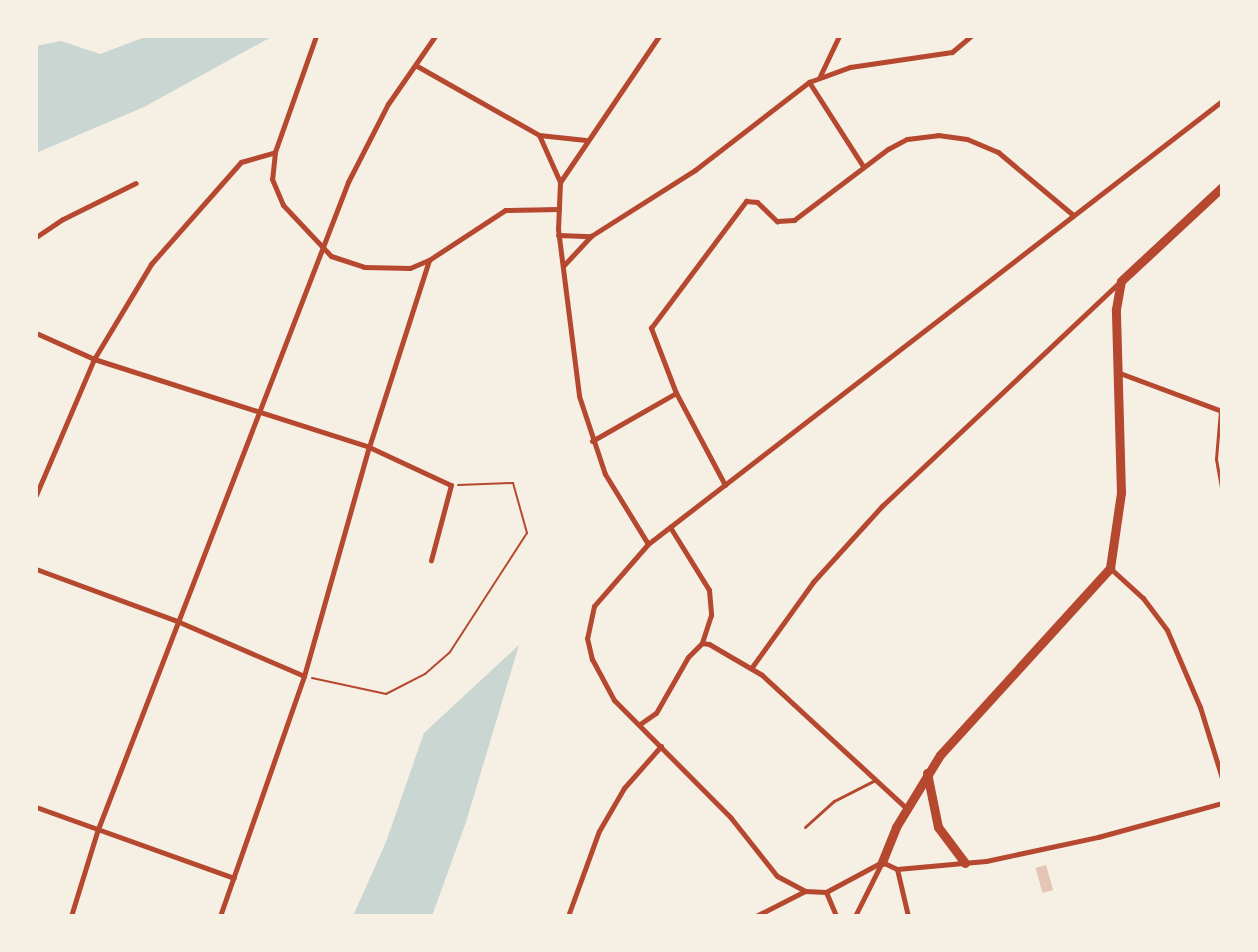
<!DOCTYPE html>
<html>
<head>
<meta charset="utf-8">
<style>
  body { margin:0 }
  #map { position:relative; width:1258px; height:952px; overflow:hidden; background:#f6efe4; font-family:"Titillium Web",sans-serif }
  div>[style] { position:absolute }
  .water>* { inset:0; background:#c9d6d2 }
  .building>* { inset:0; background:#e6c5b7; transform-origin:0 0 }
  .path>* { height:2px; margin:-1px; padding:0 1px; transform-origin:1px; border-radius:1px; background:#b5482f }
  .service>* { height:3px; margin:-1.5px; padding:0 1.5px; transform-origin:1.5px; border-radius:1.5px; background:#b5482f }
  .minor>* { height:5px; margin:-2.5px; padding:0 2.5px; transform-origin:2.5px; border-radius:2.5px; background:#b5482f }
  .tertiary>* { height:9px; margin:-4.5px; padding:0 4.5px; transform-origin:4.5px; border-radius:4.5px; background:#b5482f }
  span { translate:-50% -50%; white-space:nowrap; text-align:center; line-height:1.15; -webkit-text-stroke:4px #f6efe4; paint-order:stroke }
  .frame { position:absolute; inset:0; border:38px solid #f6efe4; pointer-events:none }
</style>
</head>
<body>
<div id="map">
  <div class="water">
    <div style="clip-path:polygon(148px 36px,273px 36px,144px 107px,36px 153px,36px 46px,61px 41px,100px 54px)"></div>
    <div style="clip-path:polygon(519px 645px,466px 822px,432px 916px,353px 916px,386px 842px,424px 733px)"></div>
  </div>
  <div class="building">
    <div style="left:1046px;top:865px;width:26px;height:11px;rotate:74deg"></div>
  </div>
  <div class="path">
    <div style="left:312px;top:678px;width:76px;rotate:12.2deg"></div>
    <div style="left:386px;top:694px;width:44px;rotate:-27.1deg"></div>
    <div style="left:425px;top:674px;width:33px;rotate:-41deg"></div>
    <div style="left:450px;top:652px;width:142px;rotate:-57.1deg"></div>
    <div style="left:527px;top:533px;width:52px;rotate:-105.6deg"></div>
    <div style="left:513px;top:483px;width:55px;rotate:177.9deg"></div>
  </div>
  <div class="service">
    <div style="left:1220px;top:411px;width:48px;rotate:94.8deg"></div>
    <div style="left:1216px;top:459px;width:36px;rotate:80deg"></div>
    <div style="left:805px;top:827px;width:39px;rotate:-42deg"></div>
    <div style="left:834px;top:801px;width:46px;rotate:-27.1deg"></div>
  </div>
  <div class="minor">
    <div style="left:316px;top:36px;width:123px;rotate:109.5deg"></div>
    <div style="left:275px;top:152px;width:27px;rotate:96deg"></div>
    <div style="left:272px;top:179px;width:28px;rotate:67deg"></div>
    <div style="left:283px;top:205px;width:70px;rotate:46.7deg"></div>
    <div style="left:331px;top:256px;width:35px;rotate:18deg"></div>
    <div style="left:364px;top:267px;width:46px;rotate:1.2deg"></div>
    <div style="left:410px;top:268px;width:21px;rotate:-23deg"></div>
    <div style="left:429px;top:260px;width:91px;rotate:-33.3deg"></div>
    <div style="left:505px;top:210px;width:54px;rotate:-1.1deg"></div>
    <div style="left:659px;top:36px;width:176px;rotate:124.1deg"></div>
    <div style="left:560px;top:182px;width:47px;rotate:92.4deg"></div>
    <div style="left:558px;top:229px;width:168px;rotate:82.8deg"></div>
    <div style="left:579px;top:396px;width:82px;rotate:71.6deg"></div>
    <div style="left:605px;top:474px;width:82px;rotate:58.4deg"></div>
    <div style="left:648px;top:544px;width:82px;rotate:131.1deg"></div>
    <div style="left:594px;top:606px;width:33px;rotate:102deg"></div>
    <div style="left:587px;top:638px;width:22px;rotate:77deg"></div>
    <div style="left:592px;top:659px;width:47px;rotate:61.8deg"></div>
    <div style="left:614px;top:700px;width:166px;rotate:45.2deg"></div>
    <div style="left:731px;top:818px;width:74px;rotate:51.6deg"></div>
    <div style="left:777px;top:876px;width:32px;rotate:28deg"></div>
    <div style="left:417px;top:66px;width:140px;rotate:29.5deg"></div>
    <div style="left:539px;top:135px;width:47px;rotate:6.1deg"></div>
    <div style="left:820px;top:76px;width:44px;rotate:-64.6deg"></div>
    <div style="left:809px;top:82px;width:100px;rotate:57.3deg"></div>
    <div style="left:539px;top:135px;width:51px;rotate:65.9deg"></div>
    <div style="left:558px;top:235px;width:33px;rotate:2deg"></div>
    <div style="left:36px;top:237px;width:32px;rotate:-34deg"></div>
    <div style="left:63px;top:219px;width:81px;rotate:-26.3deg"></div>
    <div style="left:564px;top:265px;width:40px;rotate:-47deg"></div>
    <div style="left:591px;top:236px;width:123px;rotate:-32.4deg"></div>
    <div style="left:695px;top:170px;width:144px;rotate:-37.7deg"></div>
    <div style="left:809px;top:82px;width:44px;rotate:-20.1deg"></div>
    <div style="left:850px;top:67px;width:103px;rotate:-8.4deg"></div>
    <div style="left:952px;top:52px;width:25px;rotate:-40deg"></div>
    <div style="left:36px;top:333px;width:64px;rotate:24.1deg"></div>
    <div style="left:94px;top:359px;width:289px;rotate:17.7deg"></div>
    <div style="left:369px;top:447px;width:90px;rotate:24.9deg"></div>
    <div style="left:451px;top:485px;width:78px;rotate:104.9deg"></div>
    <div style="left:1117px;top:372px;width:112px;rotate:20.4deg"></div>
    <div style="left:592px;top:441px;width:97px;rotate:-29.7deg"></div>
    <div style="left:725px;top:485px;width:104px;rotate:-118deg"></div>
    <div style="left:676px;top:393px;width:70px;rotate:-111deg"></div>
    <div style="left:651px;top:328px;width:159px;rotate:-53.2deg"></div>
    <div style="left:746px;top:201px;width:11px;rotate:5deg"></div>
    <div style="left:757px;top:202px;width:28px;rotate:44deg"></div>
    <div style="left:777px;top:221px;width:17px;rotate:-3deg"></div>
    <div style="left:794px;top:220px;width:118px;rotate:-37.1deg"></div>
    <div style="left:888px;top:149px;width:21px;rotate:-28deg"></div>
    <div style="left:907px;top:139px;width:31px;rotate:-7deg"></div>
    <div style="left:938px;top:135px;width:29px;rotate:8deg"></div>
    <div style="left:967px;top:139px;width:34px;rotate:23deg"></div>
    <div style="left:998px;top:152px;width:98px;rotate:40deg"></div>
    <div style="left:36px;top:495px;width:148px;rotate:-66.9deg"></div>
    <div style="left:94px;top:359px;width:111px;rotate:-59deg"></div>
    <div style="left:151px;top:264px;width:136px;rotate:-48.6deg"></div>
    <div style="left:241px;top:162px;width:35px;rotate:-16deg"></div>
    <div style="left:670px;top:527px;width:74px;rotate:58.2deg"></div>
    <div style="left:709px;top:590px;width:25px;rotate:85deg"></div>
    <div style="left:711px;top:615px;width:29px;rotate:108deg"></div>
    <div style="left:648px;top:544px;width:725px;rotate:-37.66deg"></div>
    <div style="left:1110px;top:568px;width:45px;rotate:42.3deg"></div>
    <div style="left:1143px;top:598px;width:40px;rotate:53deg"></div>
    <div style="left:1167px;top:630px;width:84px;rotate:66.8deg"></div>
    <div style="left:1200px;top:707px;width:74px;rotate:72.8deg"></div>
    <div style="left:36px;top:569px;width:150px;rotate:20.2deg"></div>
    <div style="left:177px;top:621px;width:138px;rotate:23.4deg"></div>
    <div style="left:752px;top:667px;width:105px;rotate:-54.3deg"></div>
    <div style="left:813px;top:582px;width:103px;rotate:-47.8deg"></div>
    <div style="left:882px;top:506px;width:327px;rotate:-43.3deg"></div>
    <div style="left:640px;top:724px;width:19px;rotate:-35deg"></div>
    <div style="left:656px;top:713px;width:64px;rotate:-60.3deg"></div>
    <div style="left:688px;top:657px;width:20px;rotate:-45deg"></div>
    <div style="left:702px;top:643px;width:7px;rotate:8deg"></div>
    <div style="left:709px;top:644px;width:61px;rotate:30.3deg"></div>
    <div style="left:762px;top:675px;width:197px;rotate:42.7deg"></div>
    <div style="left:36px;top:807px;width:210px;rotate:19.7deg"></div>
    <div style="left:882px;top:862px;width:17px;rotate:25deg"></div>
    <div style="left:897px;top:869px;width:89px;rotate:-5.1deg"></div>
    <div style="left:986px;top:861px;width:115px;rotate:-12.1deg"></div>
    <div style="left:1098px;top:837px;width:129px;rotate:-15.3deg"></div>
    <div style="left:897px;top:869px;width:48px;rotate:76.8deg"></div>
    <div style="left:826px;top:892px;width:26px;rotate:67deg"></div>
    <div style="left:71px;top:916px;width:91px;rotate:-72.8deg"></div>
    <div style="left:98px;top:829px;width:694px;rotate:-68.87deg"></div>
    <div style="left:348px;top:182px;width:88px;rotate:-62.9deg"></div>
    <div style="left:388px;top:104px;width:83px;rotate:-55.3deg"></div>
    <div style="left:220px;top:916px;width:254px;rotate:-70.7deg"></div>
    <div style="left:304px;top:676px;width:238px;rotate:-74.2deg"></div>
    <div style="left:369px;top:447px;width:196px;rotate:-72.2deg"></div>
    <div style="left:568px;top:916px;width:90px;rotate:-70deg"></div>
    <div style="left:599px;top:831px;width:50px;rotate:-59.8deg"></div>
    <div style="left:624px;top:788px;width:56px;rotate:-48.6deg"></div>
    <div style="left:756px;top:916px;width:55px;rotate:-27deg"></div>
    <div style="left:805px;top:891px;width:21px;rotate:3deg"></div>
    <div style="left:826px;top:892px;width:64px;rotate:-28.2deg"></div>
    <div style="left:855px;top:916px;width:60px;rotate:-63.4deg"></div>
  </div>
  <div class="tertiary">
    <div style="left:927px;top:773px;width:55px;rotate:78.5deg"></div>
    <div style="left:938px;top:827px;width:45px;rotate:53.1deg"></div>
    <div style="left:882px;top:862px;width:38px;rotate:-68deg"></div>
    <div style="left:896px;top:827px;width:84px;rotate:-58.6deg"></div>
    <div style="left:940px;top:755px;width:253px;rotate:-47.7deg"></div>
    <div style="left:1110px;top:568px;width:76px;rotate:-81.7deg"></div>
    <div style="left:1121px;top:493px;width:184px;rotate:-91.6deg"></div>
    <div style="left:1116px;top:309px;width:28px;rotate:-80deg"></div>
    <div style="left:1121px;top:281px;width:138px;rotate:-42.9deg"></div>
  </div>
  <div class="frame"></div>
</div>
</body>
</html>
